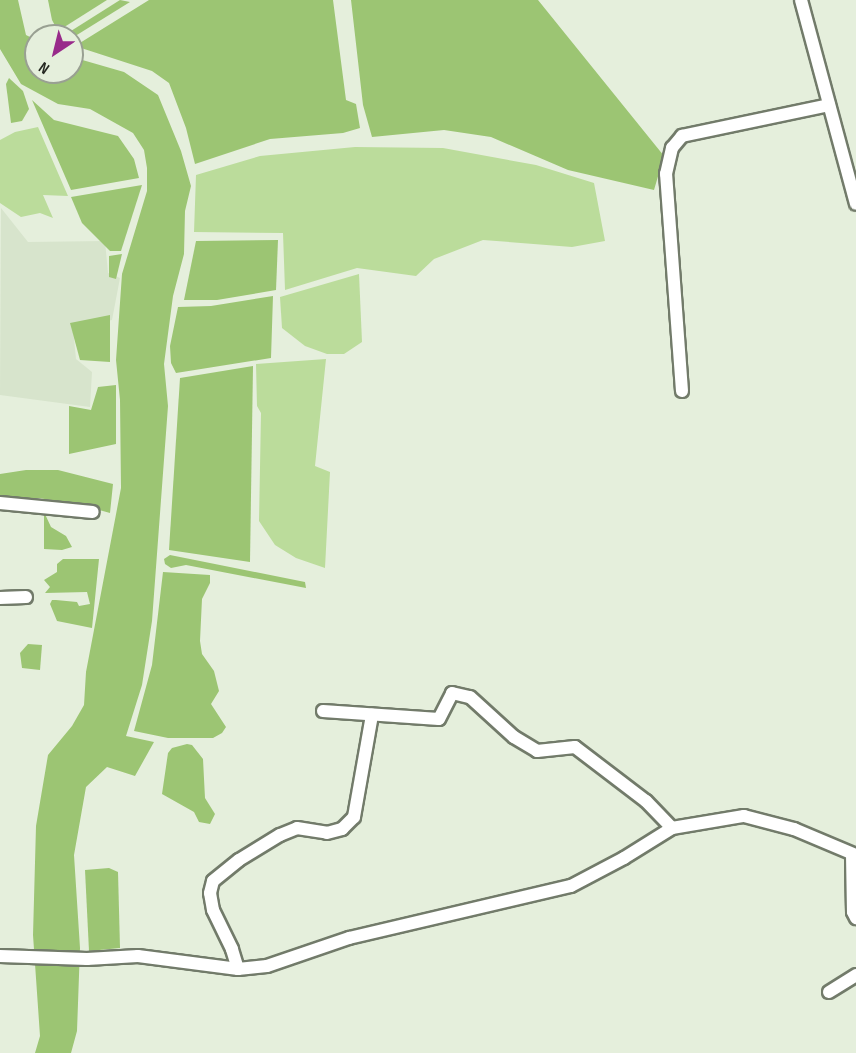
<!DOCTYPE html>
<html>
<head>
<meta charset="utf-8">
<style>
  body { margin:0 }
  #map { position:relative; width:856px; height:1053px; overflow:hidden; background:#e5efdc; font-family:"Sofia Sans Condensed",sans-serif }
  div>[style] { position:absolute }
  .built>* { inset:0; background:#d7e4cc }
  .green>* { inset:0; background:#bbdc9b }
  .water>* { inset:0; background:#9cc573 }
  .roads { filter:drop-shadow(2px 0 #727b6a) drop-shadow(-2px 0 #727b6a) drop-shadow(0 2px #727b6a) drop-shadow(0 -2px #727b6a) }
  .minor>* { height:12px; margin:-6px; padding:0 6px; transform-origin:6px; border-radius:6px; background:#fff }
  span { translate:-50% -50%; white-space:nowrap; text-align:center; line-height:1.15; -webkit-text-stroke:4.5px #e5efdc; paint-order:stroke }
  .north { position:absolute; left:24px; top:24px; width:60px; height:60px; box-sizing:border-box; background:#e5efdc; border:2px solid #99a092; border-radius:50%; rotate:215deg; font-size:16px; font-weight:700; line-height:24px; text-align:center; color:#262922 }
  .north::after { content:''; display:block; margin:auto; width:21px; height:27px; background:#982a8a; clip-path:polygon(50% 0,100% 100%,50% 72%,0 100%) }
</style>
</head>
<body>
<div id="map">
  <div class="built">
    <div style="clip-path:polygon(1px 208px,28px 242px,105px 241px,108px 273px,120px 278px,112px 320px,73px 328px,76px 359px,92px 372px,90px 407px,0 395px)"></div>
  </div>
  <div class="green">
    <div style="clip-path:polygon(38px 127px,68px 196px,43px 195px,53px 218px,40px 213px,21px 217px,0 203px,0 140px,15px 132px)"></div>
    <div style="clip-path:polygon(355px 147px,443px 148px,536px 165px,594px 183px,605px 241px,572px 247px,483px 240px,434px 259px,416px 276px,357px 268px,285px 290px,283px 233px,194px 232px,196px 175px,260px 156px)"></div>
    <div style="clip-path:polygon(359px 274px,362px 342px,344px 354px,327px 354px,305px 346px,282px 328px,280px 297px)"></div>
    <div style="clip-path:polygon(326px 359px,315px 466px,330px 472px,325px 568px,296px 558px,275px 545px,259px 521px,261px 413px,257px 406px,256px 364px)"></div>
  </div>
  <div class="water">
    <div style="clip-path:polygon(0 0,18px 0,26px 35px,36px 40px,36px 72px,72px 72px,72px 57px,124px 72px,158px 95px,181px 151px,191px 186px,185px 211px,184px 254px,173px 296px,164px 364px,168px 406px,152px 621px,142px 685px,126px 736px,154px 742px,135px 776px,107px 767px,86px 787px,74px 855px,80px 948px,77px 1031px,71px 1053px,35px 1053px,40px 1036px,33px 935px,36px 826px,48px 755px,72px 726px,84px 705px,86px 672px,121px 488px,120px 400px,116px 360px,122px 274px,147px 191px,147px 168px,144px 150px,133px 133px,90px 109px,58px 104px,21px 84px,0 49px)"></div>
    <div style="clip-path:polygon(48px 0,107px 0,58px 31px,52px 20px)"></div>
    <div style="clip-path:polygon(120px 0,130px 2px,72px 38px,63px 36px)"></div>
    <div style="clip-path:polygon(149px 0,333px 0,346px 100px,356px 104px,360px 128px,343px 133px,270px 139px,195px 164px,186px 128px,169px 83px,152px 71px,75px 46px)"></div>
    <div style="clip-path:polygon(351px 0,538px 0,664px 156px,654px 190px,568px 170px,491px 137px,444px 130px,372px 137px,363px 105px)"></div>
    <div style="clip-path:polygon(9px 78px,23px 91px,29px 109px,22px 121px,11px 123px,6px 84px)"></div>
    <div style="clip-path:polygon(32px 100px,54px 120px,118px 136px,134px 159px,139px 178px,71px 190px)"></div>
    <div style="clip-path:polygon(142px 185px,121px 251px,110px 251px,82px 223px,71px 197px)"></div>
    <div style="clip-path:polygon(278px 240px,276px 290px,217px 300px,184px 300px,196px 241px)"></div>
    <div style="clip-path:polygon(122px 254px,116px 279px,109px 277px,109px 256px)"></div>
    <div style="clip-path:polygon(273px 296px,271px 358px,176px 373px,171px 363px,170px 346px,178px 307px,211px 306px)"></div>
    <div style="clip-path:polygon(110px 315px,110px 362px,80px 360px,70px 323px)"></div>
    <div style="clip-path:polygon(253px 366px,250px 562px,169px 550px,180px 378px)"></div>
    <div style="clip-path:polygon(116px 385px,116px 444px,69px 454px,69px 406px,91px 410px,98px 387px)"></div>
    <div style="clip-path:polygon(26px 470px,58px 470px,113px 484px,110px 513px,78px 504px,38px 498px,0 502px,0 474px)"></div>
    <div style="clip-path:polygon(44px 512px,51px 527px,66px 536px,72px 547px,62px 550px,44px 549px)"></div>
    <div style="clip-path:polygon(170px 555px,305px 582px,306px 588px,186px 565px,171px 568px,165px 564px,164px 559px)"></div>
    <div style="clip-path:polygon(63px 559px,99px 559px,92px 628px,57px 621px,50px 604px,52px 600px,56px 600px,77px 602px,79px 606px,90px 604px,87px 592px,45px 593px,50px 587px,44px 580px,57px 572px,57px 564px)"></div>
    <div style="clip-path:polygon(163px 572px,210px 575px,210px 583px,202px 599px,200px 641px,202px 654px,214px 671px,219px 691px,211px 704px,226px 727px,222px 733px,213px 738px,168px 738px,134px 731px,152px 665px)"></div>
    <div style="clip-path:polygon(28px 644px,42px 645px,40px 670px,22px 668px,20px 653px)"></div>
    <div style="clip-path:polygon(187px 744px,192px 745px,203px 759px,205px 798px,215px 814px,210px 824px,199px 822px,194px 812px,162px 794px,168px 753px,172px 748px)"></div>
    <div style="clip-path:polygon(109px 868px,118px 872px,120px 948px,89px 951px,85px 870px)"></div>
  </div>
  <div class="roads">
    <div class="minor">
      <div style="left:801px;top:0;width:211px;rotate:74.9deg"></div>
      <div style="left:682px;top:391px;width:218px;rotate:-94.2deg"></div>
      <div style="left:666px;top:174px;width:27px;rotate:-77deg"></div>
      <div style="left:672px;top:148px;width:16px;rotate:-50deg"></div>
      <div style="left:682px;top:136px;width:150px;rotate:-11.9deg"></div>
      <div style="left:0;top:503px;width:93px;rotate:5.5deg"></div>
      <div style="left:0;top:598px;width:26px;rotate:-2deg"></div>
      <div style="left:323px;top:711px;width:116px;rotate:3.9deg"></div>
      <div style="left:439px;top:719px;width:29px;rotate:-63deg"></div>
      <div style="left:452px;top:693px;width:18px;rotate:13deg"></div>
      <div style="left:470px;top:697px;width:59px;rotate:42.3deg"></div>
      <div style="left:514px;top:737px;width:27px;rotate:31deg"></div>
      <div style="left:537px;top:751px;width:38px;rotate:-6deg"></div>
      <div style="left:575px;top:747px;width:89px;rotate:37.3deg"></div>
      <div style="left:646px;top:801px;width:37px;rotate:46deg"></div>
      <div style="left:852px;top:855px;width:57px;rotate:89deg"></div>
      <div style="left:853px;top:912px;width:7px;rotate:63deg"></div>
      <div style="left:0;top:956px;width:87px;rotate:2deg"></div>
      <div style="left:87px;top:959px;width:51px;rotate:-3.4deg"></div>
      <div style="left:138px;top:956px;width:101px;rotate:7.4deg"></div>
      <div style="left:238px;top:969px;width:29px;rotate:-6deg"></div>
      <div style="left:267px;top:966px;width:87px;rotate:-18.9deg"></div>
      <div style="left:349px;top:938px;width:228px;rotate:-13.2deg"></div>
      <div style="left:571px;top:886px;width:60px;rotate:-27.8deg"></div>
      <div style="left:624px;top:858px;width:57px;rotate:-32deg"></div>
      <div style="left:672px;top:828px;width:73px;rotate:-9.5deg"></div>
      <div style="left:744px;top:816px;width:52px;rotate:14.6deg"></div>
      <div style="left:794px;top:829px;width:67px;rotate:22.8deg"></div>
      <div style="left:238px;top:969px;width:21px;rotate:-107deg"></div>
      <div style="left:232px;top:949px;width:43px;rotate:-116deg"></div>
      <div style="left:213px;top:910px;width:17px;rotate:-100deg"></div>
      <div style="left:210px;top:893px;width:12px;rotate:-76deg"></div>
      <div style="left:213px;top:881px;width:33px;rotate:-39deg"></div>
      <div style="left:239px;top:860px;width:48px;rotate:-31.4deg"></div>
      <div style="left:280px;top:835px;width:18px;rotate:-22deg"></div>
      <div style="left:297px;top:828px;width:30px;rotate:9deg"></div>
      <div style="left:327px;top:833px;width:16px;rotate:-15deg"></div>
      <div style="left:342px;top:829px;width:17px;rotate:-45deg"></div>
      <div style="left:354px;top:817px;width:104px;rotate:-80deg"></div>
      <div style="left:829px;top:992px;width:32px;rotate:-32deg"></div>
    </div>
  </div>
  <div class="north">N</div>
</div>
</body>
</html>
